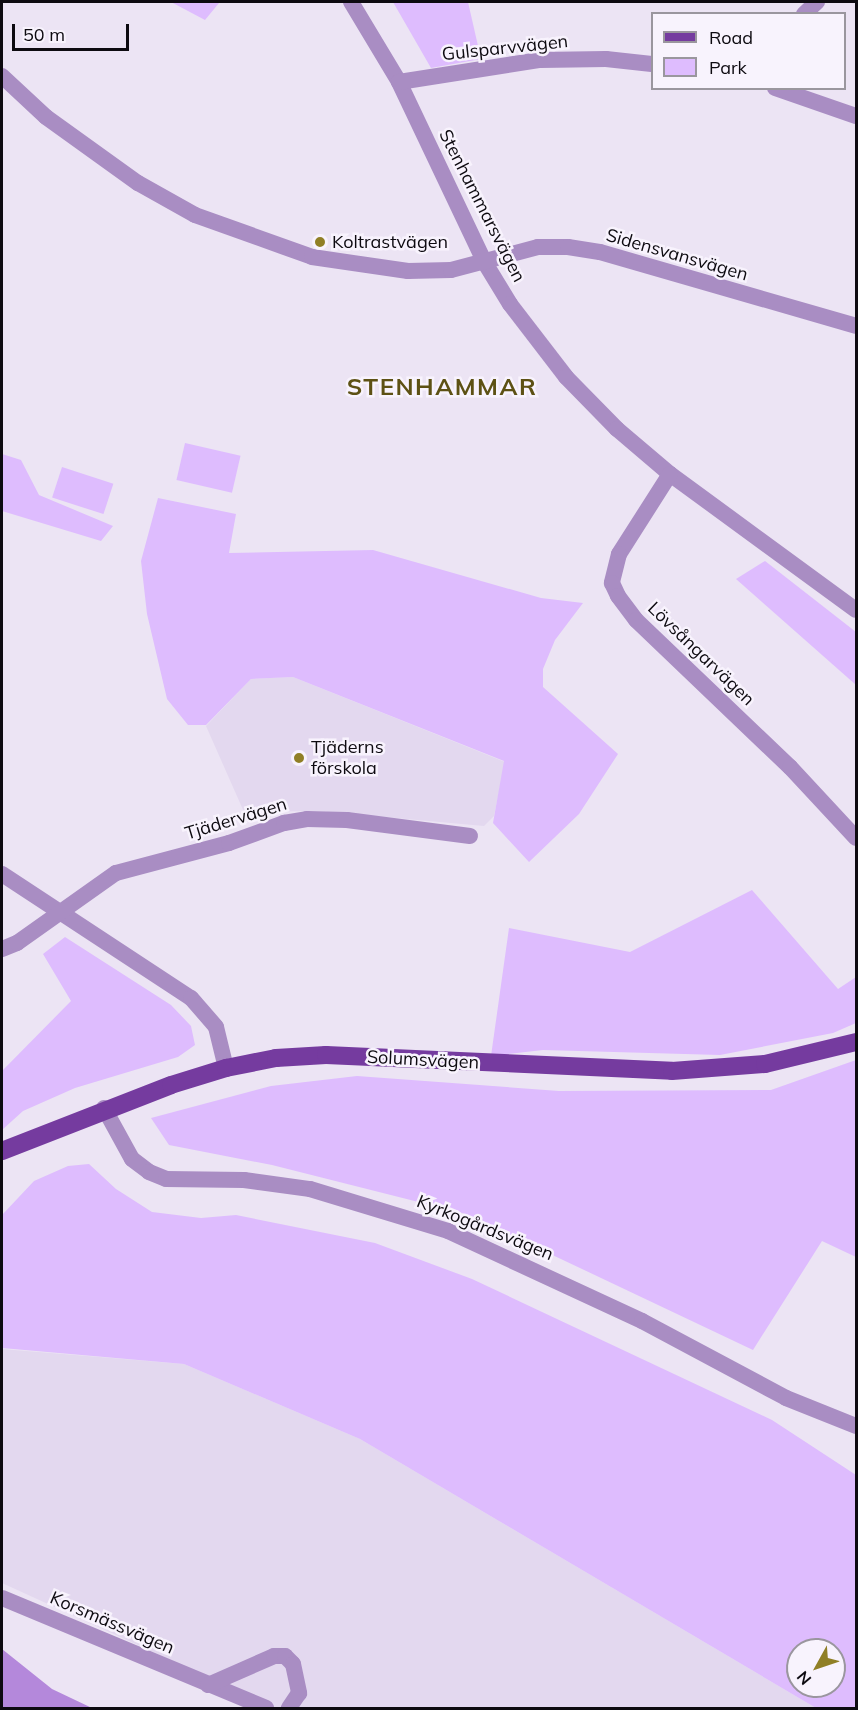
<!DOCTYPE html>
<html>
<head>
<meta charset="utf-8">
<style>
  body { margin:0 }
  #map { position:relative; width:858px; height:1710px; overflow:hidden; background:#ece4f4; font-family:Mulish,sans-serif }
  div>[style] { position:absolute }
  .built>* { inset:0; background:#e3d8ef }
  .green>* { inset:0; background:#debcfe; transform-origin:0 0 }
  .water>* { inset:0; background:#b488db }
  .minor>* { height:16px; margin:-8px; padding:0 8px; transform-origin:8px; border-radius:8px; background:#a98dc3 }
  .major>* { height:18px; margin:-9px; padding:0 9px; transform-origin:9px; border-radius:9px; background:#753b9f }
  .dots>* { width:16px; height:16px; translate:-50% -50%; box-sizing:border-box; border:3px solid #f8f3fd; border-radius:50% }
  span { translate:-50% -50%; white-space:nowrap; text-align:center; line-height:1.15; -webkit-text-stroke:5px #f8f3fd; paint-order:stroke }
  .street-label { font-size:18px; color:#0d0a10 }
  .poi-label { font-size:18px; color:#0d0a10 }
  .left { translate:0 -50%; text-align:left }
  .district-label { font-size:24px; color:#5d5114; font-weight:700; letter-spacing:1.5px }
  .frame { position:absolute; inset:0; border:3px solid #0d0a10; pointer-events:none }
  .legend { position:absolute; left:651px; top:12px; width:195px; height:78px; box-sizing:border-box; background:#f8f3fd; border:2px solid #9a969e; margin:0; padding:8px 10px; list-style:none; font-size:18px; color:#0d0a10 }
  .legend li { display:flex; align-items:center; gap:12px; height:30px }
  .legend b { width:30px; border:2px solid #9a969e }
  .north { position:absolute; left:786px; top:1638px; width:60px; height:60px; box-sizing:border-box; background:#f8f3fd; border:2px solid #9a969e; border-radius:50%; rotate:230deg; font-size:16px; font-weight:700; line-height:24px; text-align:center; color:#0d0a10 }
  .north::after { content:''; display:block; margin:auto; width:21px; height:27px; background:#907f26; clip-path:polygon(50% 0,100% 100%,50% 72%,0 100%) }
  .scale { position:absolute; left:12px; top:24px; width:117px; height:27px; box-sizing:border-box; border:3px solid #0d0a10; border-top:0; padding-left:8px; font-size:18px; line-height:21px; white-space:nowrap; color:#0d0a10; -webkit-text-stroke:4px #f8f3fd; paint-order:stroke }
</style>
</head>
<body>
<div id="map">
  <div class="built">
    <div style="clip-path:polygon(293px 677px,505px 762px,494px 816px,484px 826px,318px 811px,244px 812px,206px 726px,251px 679px)"></div>
    <div style="clip-path:polygon(2px 1349px,184px 1364px,360px 1439px,816px 1708px,276px 1708px,2px 1583px)"></div>
  </div>
  <div class="green">
    <div style="clip-path:polygon(171px 2px,217px 2px,219px 3px,205px 20px)"></div>
    <div style="clip-path:polygon(393px 2px,468px 2px,481px 59px,431px 68px)"></div>
    <div style="left:185px;top:443px;width:57px;height:38px;rotate:13deg"></div>
    <div style="clip-path:polygon(2px 454px,21px 460px,39px 495px,113px 526px,101px 541px,2px 511px)"></div>
    <div style="left:62px;top:467px;width:54px;height:32px;rotate:18deg"></div>
    <div style="clip-path:polygon(158px 498px,236px 514px,229px 553px,373px 550px,541px 598px,583px 603px,555px 640px,543px 669px,543px 687px,618px 754px,579px 814px,529px 862px,493px 823px,504px 761px,293px 677px,251px 679px,206px 725px,188px 725px,167px 699px,147px 614px,141px 561px)"></div>
    <div style="clip-path:polygon(765px 561px,856px 632px,856px 685px,736px 579px)"></div>
    <div style="clip-path:polygon(752px 890px,838px 989px,856px 977px,856px 1023px,833px 1033px,720px 1055px,543px 1050px,491px 1056px,509px 928px,630px 952px)"></div>
    <div style="clip-path:polygon(65px 937px,171px 1005px,191px 1026px,195px 1045px,178px 1057px,75px 1088px,23px 1111px,2px 1130px,2px 1071px,71px 1001px,43px 954px)"></div>
    <div style="clip-path:polygon(856px 1060px,856px 1257px,822px 1241px,753px 1350px,466px 1214px,272px 1165px,169px 1145px,151px 1118px,271px 1086px,357px 1076px,559px 1091px,771px 1090px)"></div>
    <div style="clip-path:polygon(evenodd,89px 1164px,116px 1189px,152px 1212px,201px 1218px,236px 1215px,375px 1243px,472px 1279px,772px 1420px,856px 1475px,856px 1708px,816px 1708px,360px 1439px,184px 1364px,2px 1348px,2px 1215px,34px 1181px,68px 1166px,89px 1164px,798px 1650px,834px 1650px,834px 1686px,798px 1686px,798px 1650px)"></div>
  </div>
  <div class="water">
    <div style="clip-path:polygon(2px 1649px,52px 1689px,92px 1708px,2px 1708px)"></div>
  </div>
  <div class="minor">
    <div style="left:351px;top:2px;width:93px;rotate:59deg"></div>
    <div style="left:399px;top:82px;width:200px;rotate:64.6deg"></div>
    <div style="left:485px;top:263px;width:48px;rotate:58.6deg"></div>
    <div style="left:510px;top:304px;width:92px;rotate:52.5deg"></div>
    <div style="left:566px;top:377px;width:73px;rotate:45.6deg"></div>
    <div style="left:617px;top:429px;width:70px;rotate:40.3deg"></div>
    <div style="left:670px;top:474px;width:230px;rotate:36.2deg"></div>
    <div style="left:804px;top:14px;width:18px;rotate:-43deg"></div>
    <div style="left:2px;top:76px;width:60px;rotate:43deg"></div>
    <div style="left:46px;top:117px;width:113px;rotate:35.7deg"></div>
    <div style="left:138px;top:183px;width:65px;rotate:29.3deg"></div>
    <div style="left:195px;top:215px;width:124px;rotate:19.7deg"></div>
    <div style="left:312px;top:257px;width:97px;rotate:8.3deg"></div>
    <div style="left:408px;top:271px;width:43px;rotate:-1.3deg"></div>
    <div style="left:451px;top:270px;width:90px;rotate:-14.8deg"></div>
    <div style="left:538px;top:247px;width:30px"></div>
    <div style="left:568px;top:247px;width:32px;rotate:9deg"></div>
    <div style="left:600px;top:252px;width:266px;rotate:16.1deg"></div>
    <div style="left:399px;top:82px;width:143px;rotate:-8.9deg"></div>
    <div style="left:540px;top:60px;width:66px;rotate:-0.9deg"></div>
    <div style="left:606px;top:59px;width:46px;rotate:6.2deg"></div>
    <div style="left:775px;top:88px;width:86px;rotate:19.1deg"></div>
    <div style="left:670px;top:474px;width:95px;rotate:122.5deg"></div>
    <div style="left:619px;top:554px;width:30px;rotate:104deg"></div>
    <div style="left:612px;top:583px;width:14px;rotate:65deg"></div>
    <div style="left:618px;top:596px;width:30px;rotate:53deg"></div>
    <div style="left:636px;top:620px;width:213px;rotate:43.7deg"></div>
    <div style="left:790px;top:767px;width:97px;rotate:47.1deg"></div>
    <div style="left:2px;top:874px;width:226px;rotate:33.3deg"></div>
    <div style="left:191px;top:998px;width:38px;rotate:49deg"></div>
    <div style="left:216px;top:1027px;width:42px;rotate:76.3deg"></div>
    <div style="left:2px;top:949px;width:16px;rotate:-22deg"></div>
    <div style="left:17px;top:943px;width:121px;rotate:-35.3deg"></div>
    <div style="left:116px;top:873px;width:117px;rotate:-14.9deg"></div>
    <div style="left:229px;top:843px;width:59px;rotate:-20deg"></div>
    <div style="left:284px;top:823px;width:23px;rotate:-10deg"></div>
    <div style="left:307px;top:819px;width:40px;rotate:1.4deg"></div>
    <div style="left:347px;top:820px;width:124px;rotate:7.4deg"></div>
    <div style="left:104px;top:1108px;width:58px;rotate:61.2deg"></div>
    <div style="left:132px;top:1159px;width:21px;rotate:37deg"></div>
    <div style="left:149px;top:1172px;width:18px;rotate:22deg"></div>
    <div style="left:166px;top:1179px;width:78px;rotate:0.7deg"></div>
    <div style="left:244px;top:1180px;width:67px;rotate:7.8deg"></div>
    <div style="left:310px;top:1189px;width:144px;rotate:16.9deg"></div>
    <div style="left:448px;top:1231px;width:214px;rotate:24.9deg"></div>
    <div style="left:642px;top:1321px;width:163px;rotate:28.1deg"></div>
    <div style="left:786px;top:1398px;width:75px;rotate:21.8deg"></div>
    <div style="left:2px;top:1598px;width:286px;rotate:22.6deg"></div>
    <div style="left:208px;top:1685px;width:72px;rotate:-23.7deg"></div>
    <div style="left:274px;top:1656px;width:11px"></div>
    <div style="left:285px;top:1656px;width:11px;rotate:45deg"></div>
    <div style="left:293px;top:1664px;width:30px;rotate:78deg"></div>
    <div style="left:299px;top:1693px;width:18px;rotate:124deg"></div>
  </div>
  <div class="major">
    <div style="left:2px;top:1151px;width:181px;rotate:-21.3deg"></div>
    <div style="left:171px;top:1085px;width:58px;rotate:-17.2deg"></div>
    <div style="left:226px;top:1068px;width:51px;rotate:-11.3deg"></div>
    <div style="left:276px;top:1058px;width:50px;rotate:-3.4deg"></div>
    <div style="left:326px;top:1055px;width:346px;rotate:2.6deg"></div>
    <div style="left:672px;top:1071px;width:93px;rotate:-4.3deg"></div>
    <div style="left:765px;top:1064px;width:94px;rotate:-13.6deg"></div>
  </div>
  <div class="dots">
    <div style="left:320px;top:242px;background:#907f26"></div>
    <div style="left:299px;top:758px;background:#907f26"></div>
  </div>
  <div class="street-label">
    <span style="left:505px;top:48px;rotate:-6deg">Gulsparvvägen</span>
    <span style="left:482px;top:206px;rotate:63deg">Stenhammarsvägen</span>
    <span style="left:677px;top:255px;rotate:16deg">Sidensvansvägen</span>
    <span style="left:701px;top:654px;rotate:44deg">Lövsångarvägen</span>
    <span style="left:236px;top:819px;rotate:-17deg">Tjädervägen</span>
    <span style="left:423px;top:1060px;rotate:3deg">Solumsvägen</span>
    <span style="left:485px;top:1228px;rotate:22deg">Kyrkogårdsvägen</span>
    <span style="left:112px;top:1623px;rotate:23deg">Korsmässvägen</span>
  </div>
  <div class="poi-label">
    <span class="left" style="left:332px;top:242px">Koltrastvägen</span>
    <span class="left" style="left:311px;top:758px">Tjäderns<br>förskola</span>
  </div>
  <div class="district-label">
    <span style="left:442px;top:387px">STENHAMMAR</span>
  </div>
  <div class="frame"></div>
  <ul class="legend">
  <li><b style="height:8px;background:#753b9f"></b>Road</li>
  <li><b style="height:16px;background:#debcfe"></b>Park</li>
  </ul>
  <div class="north">N</div>
  <div class="scale">50 m</div>
</div>
</body>
</html>
